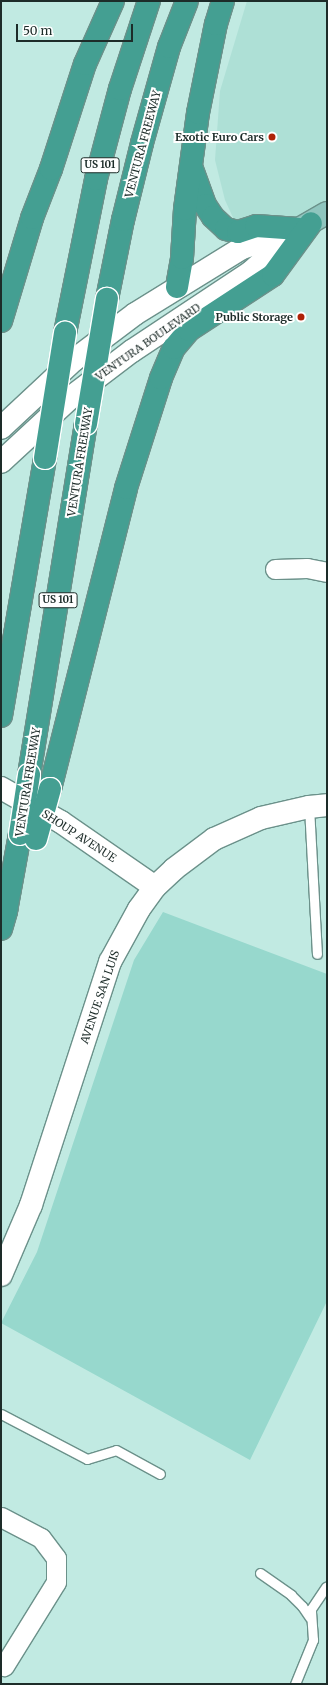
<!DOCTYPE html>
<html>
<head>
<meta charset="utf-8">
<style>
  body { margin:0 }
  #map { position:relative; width:328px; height:1685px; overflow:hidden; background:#c1eae2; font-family:Merriweather,serif }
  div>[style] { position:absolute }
  .built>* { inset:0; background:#aee0d6 }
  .green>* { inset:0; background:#97d8cd }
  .roads { filter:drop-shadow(1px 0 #6b918a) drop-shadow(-1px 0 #6b918a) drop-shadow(0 1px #6b918a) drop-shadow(0 -1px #6b918a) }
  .lane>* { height:9px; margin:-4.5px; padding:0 4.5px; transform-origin:4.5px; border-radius:4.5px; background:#fff }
  .street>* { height:19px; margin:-9.5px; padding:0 9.5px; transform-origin:9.5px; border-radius:9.5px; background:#fff }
  .secondary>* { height:22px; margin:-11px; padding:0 11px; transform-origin:11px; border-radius:11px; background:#fff }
  .primary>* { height:22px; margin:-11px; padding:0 11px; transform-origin:11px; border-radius:11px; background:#8fc5be }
  .highway>* { height:22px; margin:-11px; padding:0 11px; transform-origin:11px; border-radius:11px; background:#449f92 }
  .bridges { filter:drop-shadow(1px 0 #fff) drop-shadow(-1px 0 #fff) drop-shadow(0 1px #fff) drop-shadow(0 -1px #fff) }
  .highway-bridge>* { height:22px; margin:-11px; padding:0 11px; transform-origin:11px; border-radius:11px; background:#449f92 }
  .dots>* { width:11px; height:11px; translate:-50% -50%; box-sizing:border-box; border:2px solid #fff; border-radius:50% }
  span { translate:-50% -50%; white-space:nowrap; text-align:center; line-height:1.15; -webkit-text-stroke:4px #fff; paint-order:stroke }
  .shield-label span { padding:1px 3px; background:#fff; border:1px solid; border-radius:3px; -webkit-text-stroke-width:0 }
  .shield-label { font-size:10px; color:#1d2c29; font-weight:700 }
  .poi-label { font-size:11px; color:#1d2c29; font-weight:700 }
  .right { translate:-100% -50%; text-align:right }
  .street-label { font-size:11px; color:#1d2c29 }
  .frame { position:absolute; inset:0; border:2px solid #1d2c29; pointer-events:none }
  .scale { position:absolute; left:16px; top:24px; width:117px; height:18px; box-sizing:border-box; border:2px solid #1d2c29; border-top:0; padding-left:5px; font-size:12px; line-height:14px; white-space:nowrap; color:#1d2c29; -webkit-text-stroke:3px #fff; paint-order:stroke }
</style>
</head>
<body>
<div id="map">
  <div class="built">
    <div style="clip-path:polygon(247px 1px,327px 1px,327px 212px,251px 257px,225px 200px,215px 160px,220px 91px)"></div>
  </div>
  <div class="green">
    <div style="clip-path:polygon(163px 912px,327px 974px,327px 1301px,250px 1460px,1px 1323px,37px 1252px,134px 960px)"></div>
  </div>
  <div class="roads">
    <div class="lane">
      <div style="left:309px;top:807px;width:147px;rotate:86.9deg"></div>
      <div style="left:1px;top:1414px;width:97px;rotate:27.6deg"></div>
      <div style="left:87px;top:1459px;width:30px;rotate:-17deg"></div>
      <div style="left:116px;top:1450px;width:50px;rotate:28.6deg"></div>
      <div style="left:260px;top:1573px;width:38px;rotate:35deg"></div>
      <div style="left:291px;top:1595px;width:16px;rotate:45deg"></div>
      <div style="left:302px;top:1606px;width:14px;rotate:56deg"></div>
      <div style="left:295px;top:1684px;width:48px;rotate:-67.8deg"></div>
      <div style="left:313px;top:1640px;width:31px;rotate:-94deg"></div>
      <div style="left:311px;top:1609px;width:27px;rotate:-56deg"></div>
    </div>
    <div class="street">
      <div style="left:275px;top:569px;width:32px;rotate:-2deg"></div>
      <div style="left:307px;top:568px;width:20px;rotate:11deg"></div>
      <div style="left:1px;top:1517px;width:45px;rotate:27.7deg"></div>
      <div style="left:41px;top:1538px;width:25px;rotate:53deg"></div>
      <div style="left:56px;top:1558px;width:24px;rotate:90deg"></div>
      <div style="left:56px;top:1582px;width:99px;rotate:121.8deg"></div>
    </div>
    <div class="secondary">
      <div style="left:1px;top:428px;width:100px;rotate:-43deg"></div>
      <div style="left:74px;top:360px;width:76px;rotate:-37deg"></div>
      <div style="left:135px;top:314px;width:126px;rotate:-31.7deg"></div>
      <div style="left:242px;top:248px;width:52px;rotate:-18.1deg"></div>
      <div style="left:1px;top:462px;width:94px;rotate:-42.8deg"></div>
      <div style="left:70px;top:398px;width:78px;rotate:-37.2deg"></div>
      <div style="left:132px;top:351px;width:143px;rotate:-33.6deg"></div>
      <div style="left:251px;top:272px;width:64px;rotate:-41.9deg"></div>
      <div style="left:1px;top:788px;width:69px;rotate:29.5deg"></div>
      <div style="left:61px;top:822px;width:114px;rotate:34.7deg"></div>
      <div style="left:1px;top:1275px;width:76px;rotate:-66.8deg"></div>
      <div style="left:31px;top:1205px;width:256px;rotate:-72deg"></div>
      <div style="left:110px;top:962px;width:60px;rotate:-61.3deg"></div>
      <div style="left:139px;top:909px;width:27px;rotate:-54deg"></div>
      <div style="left:155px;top:887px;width:26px;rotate:-43deg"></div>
      <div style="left:174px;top:869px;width:50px;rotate:-36.9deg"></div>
      <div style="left:214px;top:839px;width:51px;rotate:-24.1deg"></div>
      <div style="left:261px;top:818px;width:49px;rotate:-12.9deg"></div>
      <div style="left:309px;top:807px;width:18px;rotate:-6deg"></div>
    </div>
    <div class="primary">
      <div style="left:299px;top:229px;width:32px;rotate:-30deg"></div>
    </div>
    <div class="highway">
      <div style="left:192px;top:169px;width:38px;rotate:70deg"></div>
      <div style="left:205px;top:205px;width:14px;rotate:56deg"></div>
      <div style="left:213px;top:217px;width:18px;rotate:43deg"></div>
      <div style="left:226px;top:229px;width:12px;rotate:14deg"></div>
      <div style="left:238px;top:232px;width:19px;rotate:-18deg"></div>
      <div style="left:256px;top:226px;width:43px;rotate:4deg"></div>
      <div style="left:177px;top:287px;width:29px;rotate:-80deg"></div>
      <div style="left:182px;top:258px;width:49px;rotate:-86.5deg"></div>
      <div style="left:185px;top:209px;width:97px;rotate:-82.3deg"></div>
      <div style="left:198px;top:113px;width:91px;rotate:-78.6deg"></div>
      <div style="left:216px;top:24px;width:24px;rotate:-73deg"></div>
      <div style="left:107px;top:299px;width:81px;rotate:-78.6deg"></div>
      <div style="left:123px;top:220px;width:79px;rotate:-76.1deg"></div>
      <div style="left:142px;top:143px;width:100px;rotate:-74.3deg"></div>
      <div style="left:169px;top:47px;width:49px;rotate:-68.6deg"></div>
      <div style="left:1px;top:321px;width:108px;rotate:-73.2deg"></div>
      <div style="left:32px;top:218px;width:53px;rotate:-68.8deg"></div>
      <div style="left:51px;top:169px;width:110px;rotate:-72.1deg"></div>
      <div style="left:85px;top:64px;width:69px;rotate:-66deg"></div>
      <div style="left:65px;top:333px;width:157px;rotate:-78.6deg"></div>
      <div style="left:96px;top:179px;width:93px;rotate:-75.1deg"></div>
      <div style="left:120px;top:89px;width:93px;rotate:-71.8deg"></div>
      <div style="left:1px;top:716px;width:262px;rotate:-80.3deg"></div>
      <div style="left:29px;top:775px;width:356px;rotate:-80.8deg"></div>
      <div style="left:50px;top:789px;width:310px;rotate:-75.8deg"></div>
      <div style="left:126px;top:488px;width:115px;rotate:-72.3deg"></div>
      <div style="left:161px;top:378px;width:33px;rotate:-67deg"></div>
      <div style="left:174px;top:348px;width:23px;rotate:-50deg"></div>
      <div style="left:189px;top:330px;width:100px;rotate:-33.2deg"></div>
      <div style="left:273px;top:275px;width:64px;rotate:-53.8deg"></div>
      <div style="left:1px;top:929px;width:19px;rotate:-74deg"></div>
      <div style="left:6px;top:911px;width:78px;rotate:-79.7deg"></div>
    </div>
  </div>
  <div class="bridges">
    <div class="highway-bridge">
      <div style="left:86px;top:424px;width:127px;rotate:-80.5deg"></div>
      <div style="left:45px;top:458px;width:127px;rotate:-80.9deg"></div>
      <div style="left:20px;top:834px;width:60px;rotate:-81.3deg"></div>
      <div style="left:36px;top:839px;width:52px;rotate:-74.4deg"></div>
    </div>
  </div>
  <div class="dots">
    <div style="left:272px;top:137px;background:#af2207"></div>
    <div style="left:301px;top:317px;background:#af2207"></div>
  </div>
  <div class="shield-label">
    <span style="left:100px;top:165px">US 101</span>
    <span style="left:58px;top:600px">US 101</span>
  </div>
  <div class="poi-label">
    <span class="right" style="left:264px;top:137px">Exotic Euro Cars</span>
    <span class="right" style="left:293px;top:317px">Public Storage</span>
  </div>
  <div class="street-label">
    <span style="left:143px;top:144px;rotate:-75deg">VENTURA FREEWAY</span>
    <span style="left:148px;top:342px;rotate:-35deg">VENTURA BOULEVARD</span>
    <span style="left:80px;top:462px;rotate:-81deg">VENTURA FREEWAY</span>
    <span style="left:28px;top:782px;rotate:-81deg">VENTURA FREEWAY</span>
    <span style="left:79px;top:836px;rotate:33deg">SHOUP AVENUE</span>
    <span style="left:100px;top:997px;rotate:-71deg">AVENUE SAN LUIS</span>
  </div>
  <div class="frame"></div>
  <div class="scale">50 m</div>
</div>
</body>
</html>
